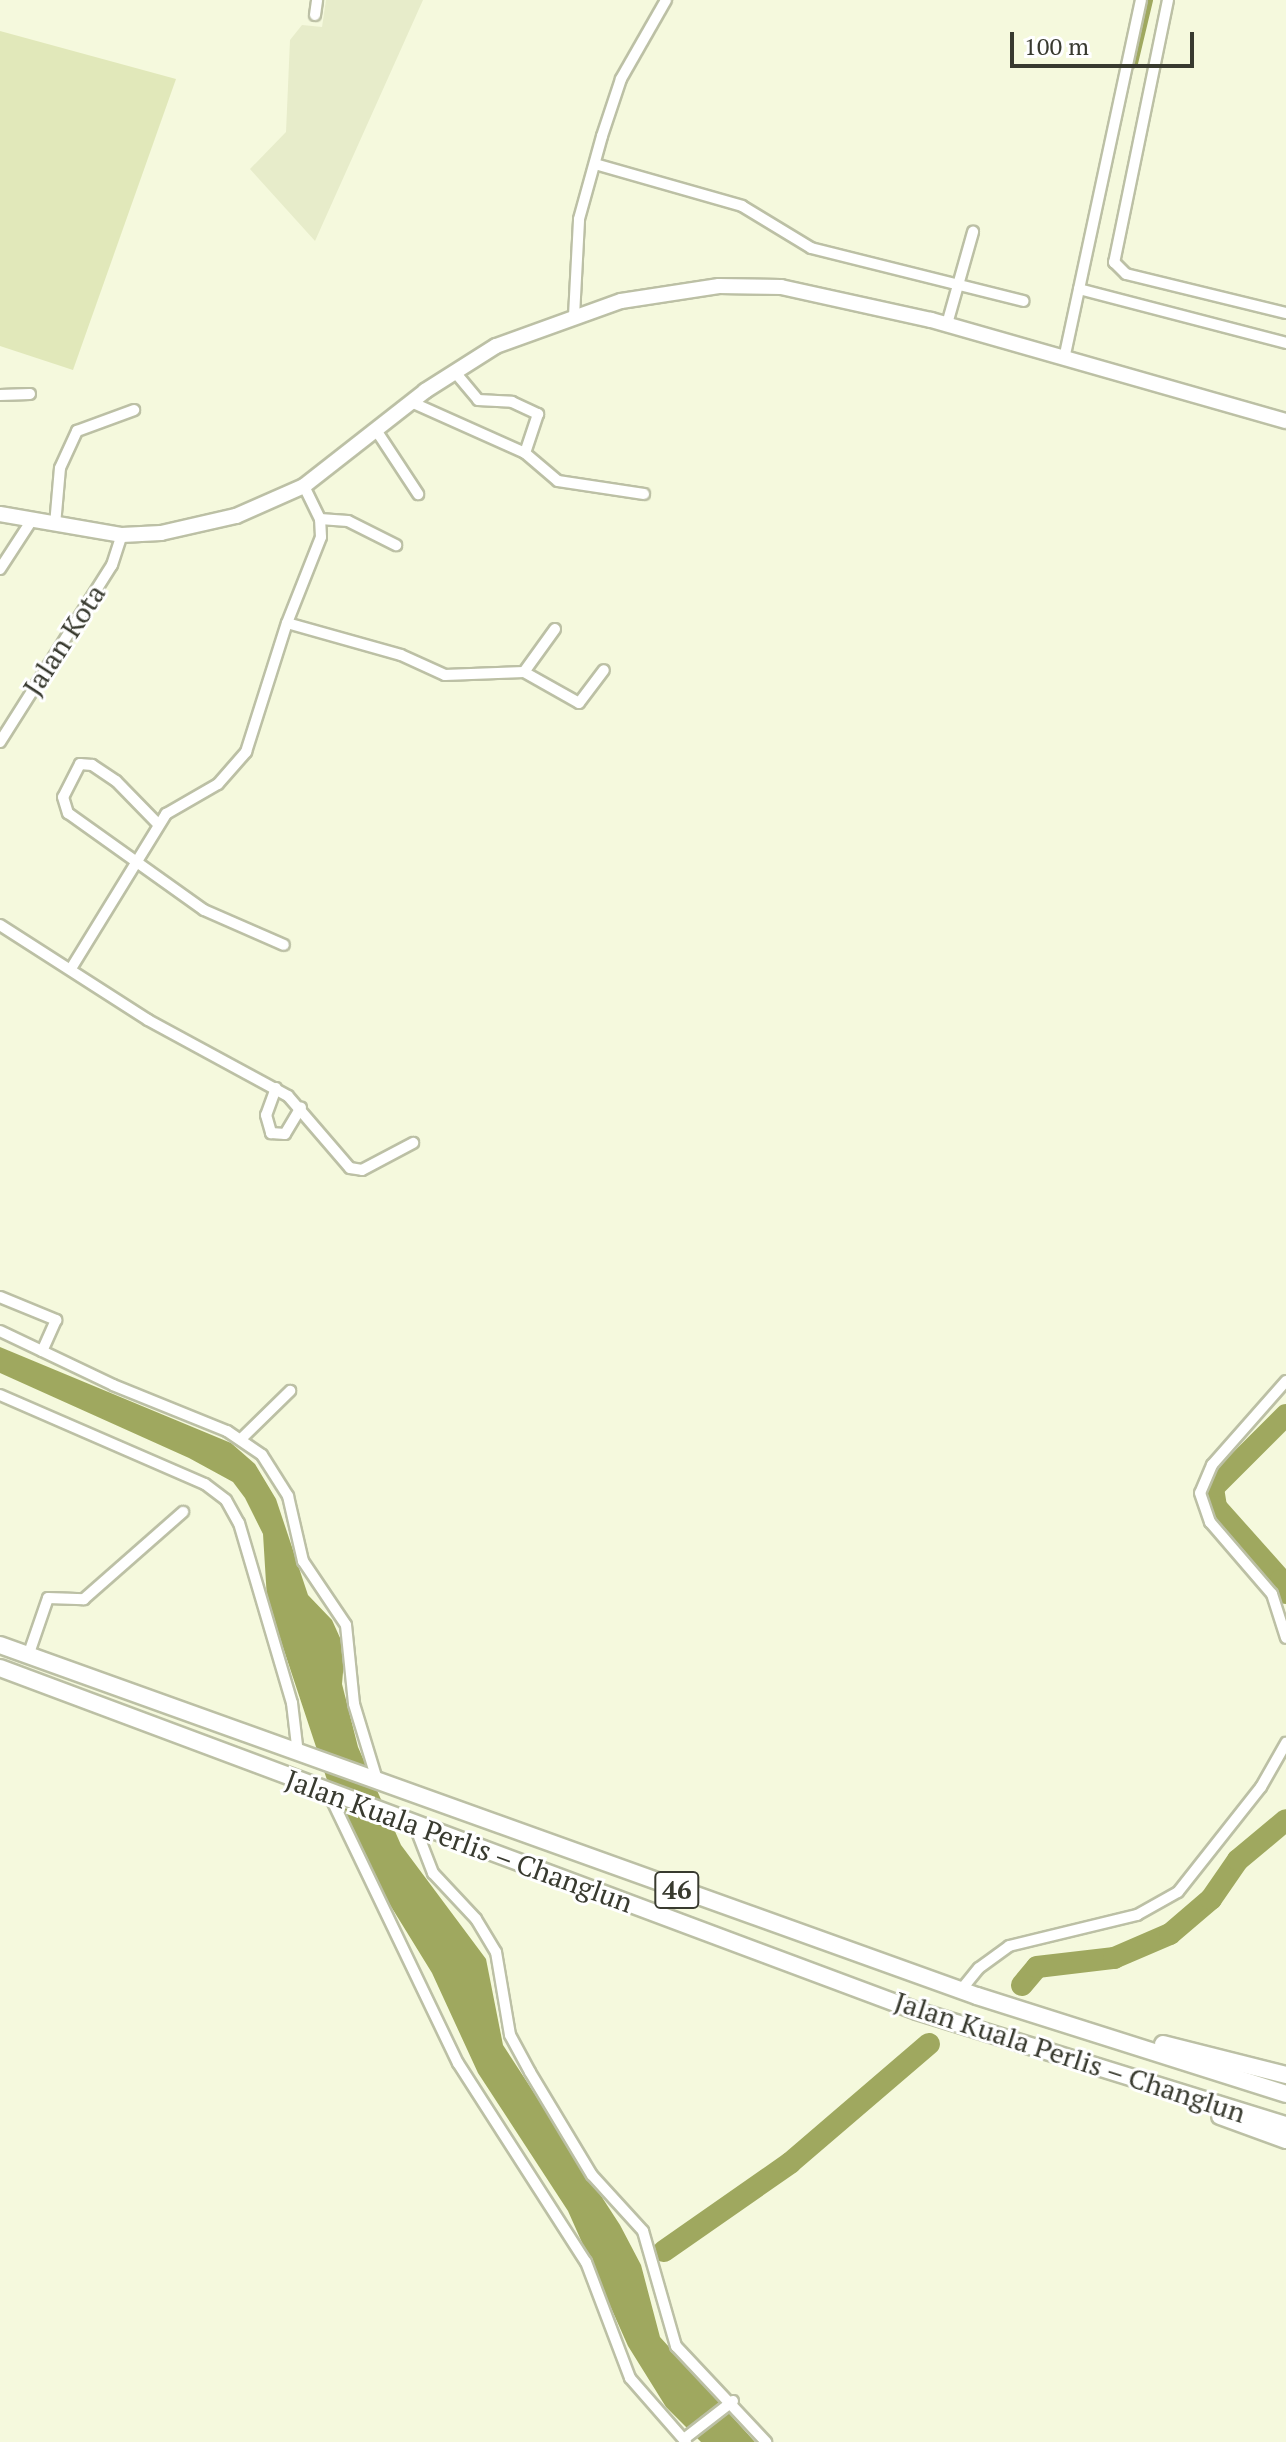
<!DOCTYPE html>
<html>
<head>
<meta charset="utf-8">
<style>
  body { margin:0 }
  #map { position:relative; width:1286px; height:2442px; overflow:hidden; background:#f5f9dd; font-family:"PT Serif",serif }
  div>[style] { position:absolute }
  .built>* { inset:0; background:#e7ecca }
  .green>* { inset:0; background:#e1e8ba }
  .water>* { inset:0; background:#9fa85f }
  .canal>* { height:12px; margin:-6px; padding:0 6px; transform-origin:6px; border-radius:6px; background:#9fa85f }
  .river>* { height:22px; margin:-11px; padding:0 11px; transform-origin:11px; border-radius:11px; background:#9fa85f }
  .roads { filter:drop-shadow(2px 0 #bcc0a5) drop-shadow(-2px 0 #bcc0a5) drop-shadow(0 2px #bcc0a5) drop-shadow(0 -2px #bcc0a5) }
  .minor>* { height:10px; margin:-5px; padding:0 5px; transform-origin:5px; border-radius:5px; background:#fff }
  .secondary>* { height:14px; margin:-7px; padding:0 7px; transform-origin:7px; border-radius:7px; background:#fff }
  .trunk>* { height:16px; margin:-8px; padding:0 8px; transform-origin:8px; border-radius:8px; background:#fff }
  span { translate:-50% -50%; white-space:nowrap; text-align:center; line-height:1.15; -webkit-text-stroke:6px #fff; paint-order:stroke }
  .shield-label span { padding:2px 6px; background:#fff; border:2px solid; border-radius:6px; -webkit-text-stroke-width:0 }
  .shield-label { font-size:26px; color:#383a2f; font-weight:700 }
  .street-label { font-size:28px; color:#383a2f }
  .scale { position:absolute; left:1010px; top:32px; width:184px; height:36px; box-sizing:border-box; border:4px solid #383a2f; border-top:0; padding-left:10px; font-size:24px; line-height:28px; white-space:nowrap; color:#383a2f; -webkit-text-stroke:6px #fff; paint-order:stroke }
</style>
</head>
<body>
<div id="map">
  <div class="built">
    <div style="clip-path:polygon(326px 0,423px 0,315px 241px,250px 169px,286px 132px,290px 40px,302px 25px,322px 27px)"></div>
  </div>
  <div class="green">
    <div style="clip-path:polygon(0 31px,176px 79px,73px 370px,0 346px)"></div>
  </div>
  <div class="water">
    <div style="clip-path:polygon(0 1347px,231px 1443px,255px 1464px,276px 1499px,308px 1595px,332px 1620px,345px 1649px,342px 1684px,358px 1747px,401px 1845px,486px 1959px,503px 2045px,620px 2225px,641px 2265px,660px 2337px,755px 2442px,701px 2442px,666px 2407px,628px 2346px,568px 2211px,478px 2073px,432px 1973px,379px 1887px,328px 1783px,267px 1599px,263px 1534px,245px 1498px,233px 1482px,189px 1458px,0 1373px)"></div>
  </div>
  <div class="canal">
    <div style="left:1132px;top:63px;width:65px;rotate:-76.6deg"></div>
  </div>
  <div class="river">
    <div style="left:1286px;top:1415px;width:103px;rotate:135deg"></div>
    <div style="left:1213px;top:1488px;width:19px;rotate:81deg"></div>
    <div style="left:1216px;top:1507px;width:98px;rotate:48.3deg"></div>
    <div style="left:1281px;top:1580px;width:14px;rotate:69deg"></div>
    <div style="left:1022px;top:1985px;width:23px;rotate:-50deg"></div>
    <div style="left:1037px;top:1967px;width:78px;rotate:-6.7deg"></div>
    <div style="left:1114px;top:1958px;width:61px;rotate:-23.2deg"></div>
    <div style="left:1170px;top:1934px;width:54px;rotate:-40.5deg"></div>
    <div style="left:1211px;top:1899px;width:47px;rotate:-55.3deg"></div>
    <div style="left:1238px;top:1860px;width:62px;rotate:-39.8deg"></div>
    <div style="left:664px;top:2251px;width:154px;rotate:-34.9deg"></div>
    <div style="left:790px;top:2163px;width:183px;rotate:-40.6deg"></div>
  </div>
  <div class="roads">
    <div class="minor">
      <div style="left:1168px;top:0;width:268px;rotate:101.6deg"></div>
      <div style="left:1114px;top:262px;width:17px;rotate:45deg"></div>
      <div style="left:1126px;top:274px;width:165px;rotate:13.7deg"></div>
      <div style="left:315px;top:15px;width:15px;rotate:-82deg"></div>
      <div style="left:595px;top:164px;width:153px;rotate:15.9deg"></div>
      <div style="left:742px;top:206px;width:81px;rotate:31.3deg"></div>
      <div style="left:811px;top:248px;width:219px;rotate:14deg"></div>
      <div style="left:1079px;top:289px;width:214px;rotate:14.6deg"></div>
      <div style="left:574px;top:316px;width:97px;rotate:-87deg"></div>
      <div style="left:579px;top:219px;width:86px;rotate:-74.5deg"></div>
      <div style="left:602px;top:136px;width:60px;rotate:-71.6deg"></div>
      <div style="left:621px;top:79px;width:91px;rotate:-60.3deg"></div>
      <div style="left:947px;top:324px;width:96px;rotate:-74.2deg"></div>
      <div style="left:1064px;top:359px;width:367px;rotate:-77.9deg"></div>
      <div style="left:454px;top:371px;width:38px;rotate:50deg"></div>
      <div style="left:478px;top:400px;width:34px;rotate:3deg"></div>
      <div style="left:512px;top:402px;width:29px;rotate:25deg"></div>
      <div style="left:538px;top:414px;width:41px;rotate:108.4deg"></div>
      <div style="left:0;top:395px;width:30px;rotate:-2deg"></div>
      <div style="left:411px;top:402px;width:125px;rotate:24.1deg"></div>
      <div style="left:525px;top:453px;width:43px;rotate:40.3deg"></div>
      <div style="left:558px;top:481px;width:87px;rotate:8.6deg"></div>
      <div style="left:376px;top:430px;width:77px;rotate:56.7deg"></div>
      <div style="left:320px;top:519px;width:28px;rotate:4deg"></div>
      <div style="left:348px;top:521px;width:54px;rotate:26.6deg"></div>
      <div style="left:55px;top:525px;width:57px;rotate:-85deg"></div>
      <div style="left:60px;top:468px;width:41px;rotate:-65.3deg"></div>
      <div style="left:77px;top:431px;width:61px;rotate:-20.2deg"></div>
      <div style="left:0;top:569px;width:59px;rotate:-56.9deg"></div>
      <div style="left:287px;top:623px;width:118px;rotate:15.7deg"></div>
      <div style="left:401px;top:655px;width:48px;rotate:24.4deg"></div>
      <div style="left:445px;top:675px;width:79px;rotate:-2.2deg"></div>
      <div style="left:524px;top:672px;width:53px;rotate:-54.2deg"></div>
      <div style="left:524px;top:672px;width:63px;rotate:29.4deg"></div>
      <div style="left:579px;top:703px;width:41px;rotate:-52.9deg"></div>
      <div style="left:0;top:742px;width:209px;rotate:-57.7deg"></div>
      <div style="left:112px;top:565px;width:32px;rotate:-72deg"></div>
      <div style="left:158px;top:824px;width:60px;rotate:-134.3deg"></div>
      <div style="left:116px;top:781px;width:29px;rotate:-146deg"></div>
      <div style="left:92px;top:765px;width:12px;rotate:-175deg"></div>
      <div style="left:80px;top:764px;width:37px;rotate:117deg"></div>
      <div style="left:63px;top:797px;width:17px;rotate:73deg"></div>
      <div style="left:68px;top:813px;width:167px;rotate:35.5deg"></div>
      <div style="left:204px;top:910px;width:87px;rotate:23.6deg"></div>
      <div style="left:0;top:925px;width:176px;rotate:32.7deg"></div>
      <div style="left:148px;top:1020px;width:159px;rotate:28.5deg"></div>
      <div style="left:288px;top:1096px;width:95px;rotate:49.3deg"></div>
      <div style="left:350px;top:1168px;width:12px;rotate:9deg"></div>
      <div style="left:362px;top:1170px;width:58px;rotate:-27.9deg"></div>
      <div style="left:72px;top:967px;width:180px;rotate:-58.4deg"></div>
      <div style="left:166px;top:814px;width:60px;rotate:-30deg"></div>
      <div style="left:218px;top:784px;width:43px;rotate:-48.8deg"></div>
      <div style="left:246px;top:752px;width:135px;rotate:-72.4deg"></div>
      <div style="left:287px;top:623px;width:92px;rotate:-68.4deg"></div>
      <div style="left:321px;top:537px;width:18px;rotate:-93deg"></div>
      <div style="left:320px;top:519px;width:37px;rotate:-116deg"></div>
      <div style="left:276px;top:1088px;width:29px;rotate:110deg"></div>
      <div style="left:266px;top:1115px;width:19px;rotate:74deg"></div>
      <div style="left:271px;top:1133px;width:14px;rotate:4deg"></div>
      <div style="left:285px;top:1134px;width:31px;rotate:-59deg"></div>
      <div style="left:0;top:1297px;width:61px;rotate:22.3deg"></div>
      <div style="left:56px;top:1320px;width:34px;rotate:114deg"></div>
      <div style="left:0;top:1331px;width:125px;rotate:25.5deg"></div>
      <div style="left:113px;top:1385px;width:123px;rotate:22deg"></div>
      <div style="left:227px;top:1431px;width:42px;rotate:34.4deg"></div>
      <div style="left:262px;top:1455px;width:49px;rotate:57.6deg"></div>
      <div style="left:288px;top:1496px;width:67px;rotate:77deg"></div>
      <div style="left:303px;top:1561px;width:77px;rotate:56.1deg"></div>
      <div style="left:346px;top:1625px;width:79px;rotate:84.2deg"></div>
      <div style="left:354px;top:1704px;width:83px;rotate:73.1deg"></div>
      <div style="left:1286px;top:1381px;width:112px;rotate:131.4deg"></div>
      <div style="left:1212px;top:1465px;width:30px;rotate:113deg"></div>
      <div style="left:1200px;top:1493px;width:31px;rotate:71deg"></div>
      <div style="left:1210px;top:1522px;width:95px;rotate:49.3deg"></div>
      <div style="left:1272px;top:1594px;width:46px;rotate:72.3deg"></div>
      <div style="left:0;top:1395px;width:223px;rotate:23.5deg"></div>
      <div style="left:205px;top:1484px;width:26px;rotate:37deg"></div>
      <div style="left:226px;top:1500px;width:26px;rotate:61deg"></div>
      <div style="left:239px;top:1523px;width:188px;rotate:73.6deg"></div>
      <div style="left:292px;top:1703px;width:51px;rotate:83.3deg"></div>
      <div style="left:241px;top:1439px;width:69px;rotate:-44.4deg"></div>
      <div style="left:28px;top:1656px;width:61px;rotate:-71deg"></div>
      <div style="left:48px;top:1598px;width:36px;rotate:2deg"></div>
      <div style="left:84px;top:1599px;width:132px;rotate:-41.3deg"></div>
      <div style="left:328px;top:1792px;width:301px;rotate:64.4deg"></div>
      <div style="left:458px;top:2063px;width:237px;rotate:57.3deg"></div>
      <div style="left:586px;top:2262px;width:124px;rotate:69.2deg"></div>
      <div style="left:630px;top:2378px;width:85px;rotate:48.8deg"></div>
      <div style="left:414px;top:1824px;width:53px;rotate:68.8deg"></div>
      <div style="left:433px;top:1873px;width:63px;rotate:46.9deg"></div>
      <div style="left:476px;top:1919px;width:39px;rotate:59deg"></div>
      <div style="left:496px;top:1952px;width:84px;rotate:80.4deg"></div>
      <div style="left:510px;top:2035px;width:42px;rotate:61.6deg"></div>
      <div style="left:530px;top:2072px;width:120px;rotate:59deg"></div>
      <div style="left:592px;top:2175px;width:76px;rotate:47.7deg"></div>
      <div style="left:643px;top:2231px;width:120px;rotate:74deg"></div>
      <div style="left:676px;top:2346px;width:132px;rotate:46.8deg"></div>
      <div style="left:961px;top:1990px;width:28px;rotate:-51deg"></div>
      <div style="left:979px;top:1968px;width:37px;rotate:-36deg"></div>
      <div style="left:1009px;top:1946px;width:132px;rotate:-13.6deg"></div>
      <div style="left:1137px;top:1915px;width:47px;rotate:-29.3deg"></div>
      <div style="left:1178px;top:1892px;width:134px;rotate:-51.7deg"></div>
      <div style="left:1261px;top:1787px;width:51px;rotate:-60.4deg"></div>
      <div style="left:684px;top:2439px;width:62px;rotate:-37.8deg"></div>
    </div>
    <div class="secondary">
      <div style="left:0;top:514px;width:124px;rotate:9.8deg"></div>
      <div style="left:122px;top:535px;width:39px;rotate:-3deg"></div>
      <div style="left:161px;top:533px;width:77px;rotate:-12.8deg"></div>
      <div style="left:236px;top:516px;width:74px;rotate:-23.8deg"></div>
      <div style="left:304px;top:486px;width:154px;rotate:-38.1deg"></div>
      <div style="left:425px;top:391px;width:84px;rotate:-32.4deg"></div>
      <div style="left:496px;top:346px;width:133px;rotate:-19.8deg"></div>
      <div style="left:621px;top:301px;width:99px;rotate:-8.7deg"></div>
      <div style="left:719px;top:286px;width:62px;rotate:0.9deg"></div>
      <div style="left:781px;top:287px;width:154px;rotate:12.4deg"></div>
      <div style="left:931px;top:320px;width:369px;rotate:15.9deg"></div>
    </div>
    <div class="trunk">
      <div style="left:0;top:1645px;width:1038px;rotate:19.76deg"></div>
      <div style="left:977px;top:1996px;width:324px;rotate:17.6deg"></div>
      <div style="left:0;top:1668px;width:979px;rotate:20.51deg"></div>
      <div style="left:917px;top:2011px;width:386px;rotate:17.2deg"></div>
      <div style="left:1163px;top:2044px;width:127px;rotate:14.1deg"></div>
      <div style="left:1220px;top:2116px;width:70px;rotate:20deg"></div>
    </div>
  </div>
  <div class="shield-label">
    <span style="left:677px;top:1890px">46</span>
  </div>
  <div class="street-label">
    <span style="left:64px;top:640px;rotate:-57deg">Jalan Kota</span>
    <span style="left:459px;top:1841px;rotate:20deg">Jalan Kuala Perlis – Changlun</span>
    <span style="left:1070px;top:2057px;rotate:18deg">Jalan Kuala Perlis – Changlun</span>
  </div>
  <div class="scale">100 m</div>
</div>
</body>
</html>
